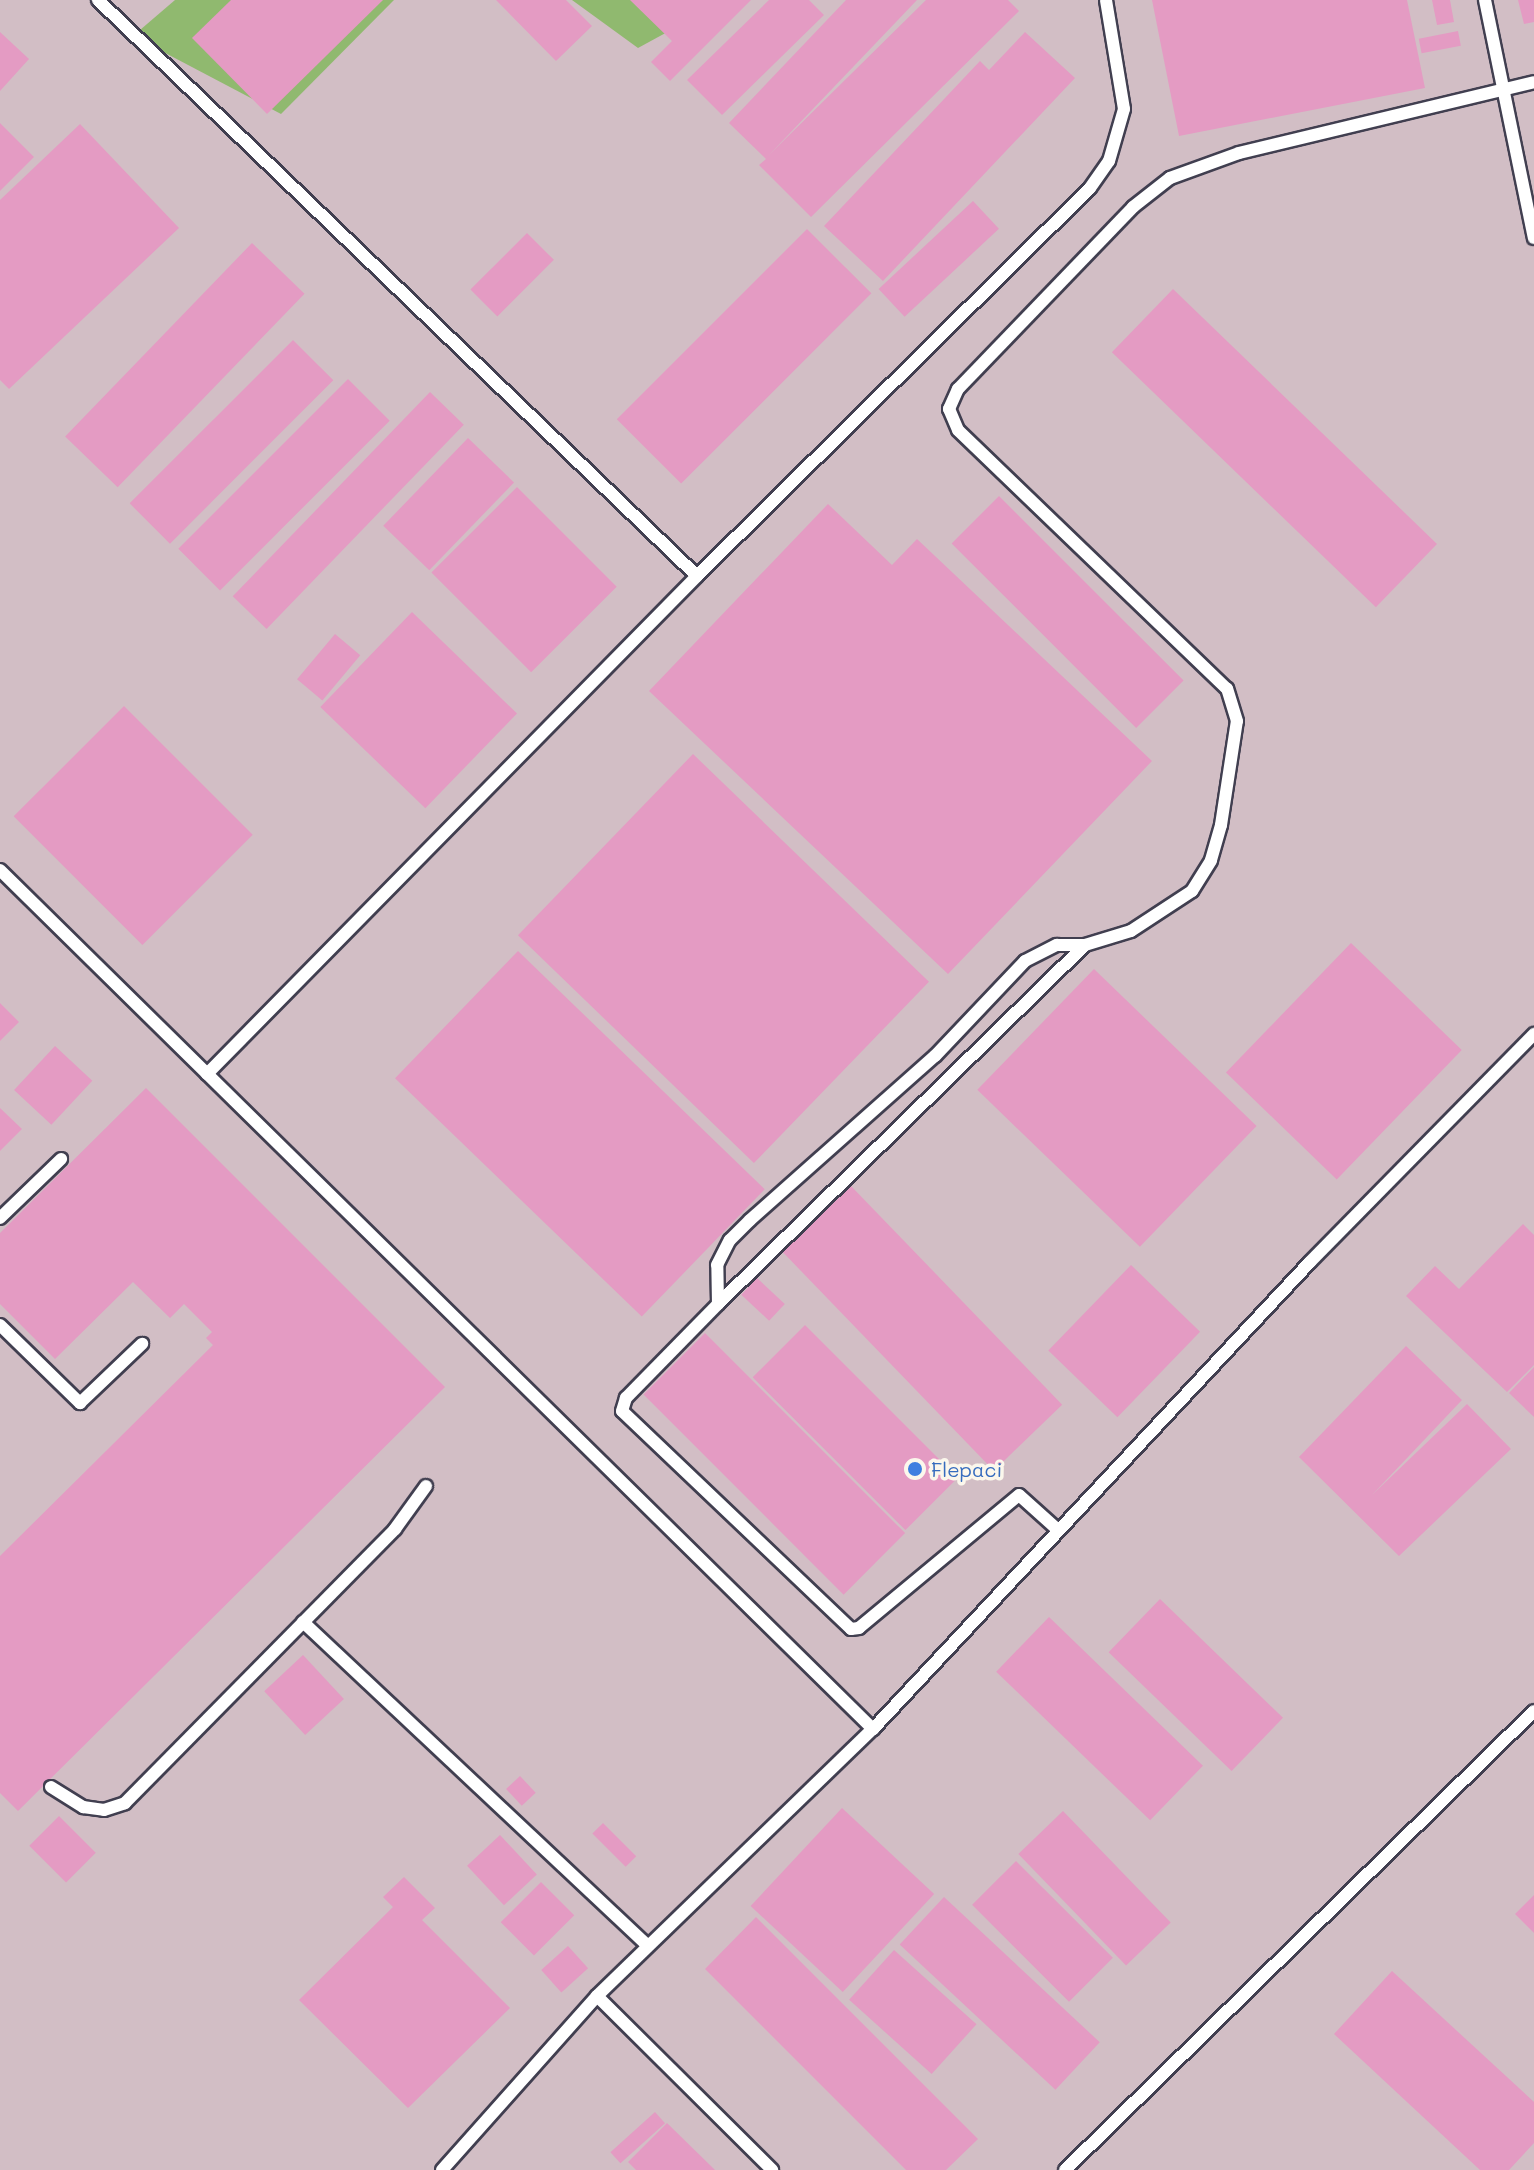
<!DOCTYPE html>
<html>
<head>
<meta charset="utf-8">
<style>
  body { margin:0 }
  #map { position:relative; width:1534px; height:2170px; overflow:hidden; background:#f2e4c9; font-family:Mali,sans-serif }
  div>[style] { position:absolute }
  .industrial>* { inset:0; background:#d2bec5; transform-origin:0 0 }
  .forest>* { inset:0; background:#90b96f }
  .building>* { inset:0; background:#e49bc3; transform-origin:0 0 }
  .roads { filter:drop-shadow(2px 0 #413f50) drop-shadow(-2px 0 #413f50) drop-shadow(0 2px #413f50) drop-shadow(0 -2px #413f50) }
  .service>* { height:12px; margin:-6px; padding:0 6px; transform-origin:6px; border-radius:6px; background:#fff }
  .dots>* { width:22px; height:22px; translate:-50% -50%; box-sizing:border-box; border:4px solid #fbf7ec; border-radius:50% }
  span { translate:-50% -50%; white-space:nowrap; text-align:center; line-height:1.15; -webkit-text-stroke:7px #fbf7ec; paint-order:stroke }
  .shop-label { font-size:20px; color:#366cbe }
  .left { translate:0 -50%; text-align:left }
</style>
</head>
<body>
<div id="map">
  <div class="industrial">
    <div style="left:0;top:0;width:1534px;height:2170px"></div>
  </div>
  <div class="forest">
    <div style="clip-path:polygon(175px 0,394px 0,281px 114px,133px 36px)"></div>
    <div style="clip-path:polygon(572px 0,726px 0,638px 48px)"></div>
  </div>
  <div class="building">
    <div style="clip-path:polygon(231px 0,383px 0,267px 114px,192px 38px)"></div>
    <div style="clip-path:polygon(496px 0,566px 0,592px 26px,556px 61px)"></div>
    <div style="clip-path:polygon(630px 0,751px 0,670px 81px,651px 62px,672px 41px)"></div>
    <div style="clip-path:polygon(769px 0,809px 0,824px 15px,722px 115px,687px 80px)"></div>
    <div style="clip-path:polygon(846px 0,917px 0,769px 155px,926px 0,1008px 0,1019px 11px,811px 217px,759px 165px,766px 159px,729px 123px)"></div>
    <div style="clip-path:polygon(1152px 0,1407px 0,1425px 88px,1179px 136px)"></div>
    <div style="clip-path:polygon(1432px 0,1450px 0,1454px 22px,1437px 25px)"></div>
    <div style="clip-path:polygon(1518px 0,1534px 0,1534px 22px,1524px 24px)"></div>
    <div style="left:1458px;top:31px;width:15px;height:40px;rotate:79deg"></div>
    <div style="clip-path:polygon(0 32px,29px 59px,0 91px)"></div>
    <div style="clip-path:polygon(1025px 32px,1075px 78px,883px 281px,824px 226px,980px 61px,989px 70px)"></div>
    <div style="clip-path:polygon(0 123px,34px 157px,0 191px)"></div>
    <div style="clip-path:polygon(80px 124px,179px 228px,9px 389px,0 380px,0 200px)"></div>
    <div style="left:973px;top:201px;width:38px;height:129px;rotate:47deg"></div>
    <div style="left:807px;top:229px;width:91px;height:269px;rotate:45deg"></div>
    <div style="left:527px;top:233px;width:38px;height:80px;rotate:45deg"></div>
    <div style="left:252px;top:243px;width:73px;height:269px;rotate:44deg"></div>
    <div style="left:1173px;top:289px;width:367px;height:88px;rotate:44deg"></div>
    <div style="left:293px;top:340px;width:57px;height:231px;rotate:45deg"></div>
    <div style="left:348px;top:379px;width:59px;height:240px;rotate:45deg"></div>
    <div style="left:430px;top:392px;width:47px;height:284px;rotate:44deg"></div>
    <div style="left:468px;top:438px;width:64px;height:122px;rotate:44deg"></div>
    <div style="left:517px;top:487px;width:141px;height:121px;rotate:45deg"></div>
    <div style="left:999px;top:496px;width:261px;height:67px;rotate:45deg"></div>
    <div style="clip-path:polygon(828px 504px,892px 565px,917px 539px,1152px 761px,948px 974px,649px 691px)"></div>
    <div style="left:412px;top:612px;width:146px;height:132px;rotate:44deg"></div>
    <div style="left:335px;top:634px;width:33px;height:59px;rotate:40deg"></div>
    <div style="left:124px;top:706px;width:182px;height:156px;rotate:45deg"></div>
    <div style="left:693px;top:754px;width:328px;height:252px;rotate:44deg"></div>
    <div style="left:1351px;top:943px;width:154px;height:180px;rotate:44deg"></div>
    <div style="left:518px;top:951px;width:343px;height:177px;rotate:44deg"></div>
    <div style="left:1094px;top:969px;width:226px;height:168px;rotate:44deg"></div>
    <div style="clip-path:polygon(0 1003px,19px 1022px,0 1041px)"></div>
    <div style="left:55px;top:1046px;width:51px;height:60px;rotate:43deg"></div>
    <div style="clip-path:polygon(146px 1088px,445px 1387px,18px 1811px,0 1793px,0 1556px,213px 1345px,206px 1338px,212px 1332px,184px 1304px,170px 1318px,133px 1282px,55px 1359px,0 1304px,0 1233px)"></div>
    <div style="clip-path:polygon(0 1108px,22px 1129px,0 1151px)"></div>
    <div style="left:851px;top:1186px;width:304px;height:95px;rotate:46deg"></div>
    <div style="clip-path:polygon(1523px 1224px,1534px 1235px,1534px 1365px,1507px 1392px,1406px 1296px,1435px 1266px,1459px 1289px)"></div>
    <div style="left:1131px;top:1265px;width:96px;height:119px;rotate:44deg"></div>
    <div style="left:757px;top:1278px;width:38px;height:23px;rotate:43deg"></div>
    <div style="left:805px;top:1325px;width:216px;height:74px;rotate:45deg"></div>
    <div style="left:705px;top:1333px;width:283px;height:87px;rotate:45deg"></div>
    <div style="clip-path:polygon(1406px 1346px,1462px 1400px,1372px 1495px,1467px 1404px,1511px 1449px,1399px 1556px,1299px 1457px)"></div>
    <div style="clip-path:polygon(1534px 1367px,1534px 1417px,1509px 1393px)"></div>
    <div style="left:1160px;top:1599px;width:171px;height:74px;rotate:44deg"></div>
    <div style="left:1049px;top:1617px;width:214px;height:76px;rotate:44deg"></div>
    <div style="left:303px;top:1655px;width:60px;height:53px;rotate:47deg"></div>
    <div style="left:520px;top:1776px;width:23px;height:19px;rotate:47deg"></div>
    <div style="left:842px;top:1808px;width:126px;height:134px;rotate:43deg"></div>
    <div style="left:1063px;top:1811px;width:155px;height:62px;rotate:46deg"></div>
    <div style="left:59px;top:1816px;width:52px;height:42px;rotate:45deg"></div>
    <div style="left:603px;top:1823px;width:47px;height:15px;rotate:45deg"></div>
    <div style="left:500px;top:1835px;width:54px;height:45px;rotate:47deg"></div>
    <div style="left:1016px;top:1861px;width:137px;height:62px;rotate:45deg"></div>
    <div style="clip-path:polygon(404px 1877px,435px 1908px,422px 1920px,510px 2008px,408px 2108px,299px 2000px,393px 1907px,383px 1897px)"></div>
    <div style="left:541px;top:1882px;width:47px;height:57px;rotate:45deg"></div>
    <div style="clip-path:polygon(1534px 1895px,1534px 1933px,1515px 1914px)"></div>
    <div style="left:944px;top:1897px;width:213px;height:65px;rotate:43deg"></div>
    <div style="clip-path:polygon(756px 1917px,978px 2139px,946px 2170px,906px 2170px,705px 1969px)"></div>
    <div style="left:568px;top:1946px;width:30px;height:36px;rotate:48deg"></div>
    <div style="left:894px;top:1950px;width:111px;height:67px;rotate:42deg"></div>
    <div style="clip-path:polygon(1392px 1971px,1534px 2102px,1534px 2143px,1509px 2170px,1480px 2170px,1334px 2034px)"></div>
    <div style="left:655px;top:2112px;width:15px;height:60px;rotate:48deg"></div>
    <div style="clip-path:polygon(667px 2123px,715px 2170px,636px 2170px,628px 2162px)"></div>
  </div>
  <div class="roads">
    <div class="service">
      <div style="left:98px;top:0;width:831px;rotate:43.88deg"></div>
      <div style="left:1485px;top:0;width:243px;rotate:78.4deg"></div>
      <div style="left:0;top:870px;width:1225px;rotate:44.54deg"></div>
      <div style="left:207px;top:1074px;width:699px;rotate:-45.46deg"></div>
      <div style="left:697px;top:576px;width:552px;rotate:-44.63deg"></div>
      <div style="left:1090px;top:188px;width:33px;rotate:-55deg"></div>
      <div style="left:1109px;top:161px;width:54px;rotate:-73.9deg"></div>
      <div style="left:1124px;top:109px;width:110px;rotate:-99.4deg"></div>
      <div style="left:0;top:1218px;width:85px;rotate:-44deg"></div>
      <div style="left:718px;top:1304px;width:39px;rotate:-91deg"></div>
      <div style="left:717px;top:1265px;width:28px;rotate:-63deg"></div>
      <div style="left:730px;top:1240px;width:28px;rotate:-45deg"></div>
      <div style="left:750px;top:1220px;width:247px;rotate:-41.6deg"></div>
      <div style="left:935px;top:1056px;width:131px;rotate:-46.5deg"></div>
      <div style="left:1025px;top:961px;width:36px;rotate:-27deg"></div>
      <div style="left:1057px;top:945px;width:28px"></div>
      <div style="left:1085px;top:945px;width:48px;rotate:-16.9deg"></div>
      <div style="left:1131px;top:931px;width:73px;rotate:-33.3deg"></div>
      <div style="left:1192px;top:891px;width:36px;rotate:-58deg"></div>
      <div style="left:1211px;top:860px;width:36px;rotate:-74deg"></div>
      <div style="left:1221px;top:825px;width:105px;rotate:-81.3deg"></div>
      <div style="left:1237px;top:721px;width:34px;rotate:-107deg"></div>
      <div style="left:1227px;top:689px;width:373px;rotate:-136.1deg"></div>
      <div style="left:958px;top:430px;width:23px;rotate:-113deg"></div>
      <div style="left:949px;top:409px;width:22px;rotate:-66deg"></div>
      <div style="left:958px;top:389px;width:252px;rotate:-46.1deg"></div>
      <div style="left:1133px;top:207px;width:47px;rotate:-38.1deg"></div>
      <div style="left:1170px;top:178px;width:73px;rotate:-19.9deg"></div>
      <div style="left:1239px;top:153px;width:303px;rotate:-13.5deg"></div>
      <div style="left:0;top:1325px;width:112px;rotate:44.3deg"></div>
      <div style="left:80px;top:1403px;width:86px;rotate:-43.6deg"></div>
      <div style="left:1058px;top:1530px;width:52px;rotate:-138.1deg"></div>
      <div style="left:1019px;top:1495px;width:208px;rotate:140.3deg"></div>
      <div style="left:859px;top:1628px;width:8px;rotate:173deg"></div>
      <div style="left:851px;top:1629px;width:316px;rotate:-136.4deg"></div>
      <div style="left:622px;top:1411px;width:14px;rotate:-73deg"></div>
      <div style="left:626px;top:1398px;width:132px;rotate:-45.6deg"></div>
      <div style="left:718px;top:1304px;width:513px;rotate:-44.37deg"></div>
      <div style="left:303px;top:1622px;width:473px;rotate:43.2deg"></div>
      <div style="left:51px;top:1787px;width:38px;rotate:32deg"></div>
      <div style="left:83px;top:1807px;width:21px;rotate:8deg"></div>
      <div style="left:104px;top:1810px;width:22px;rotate:-18deg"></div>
      <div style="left:125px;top:1803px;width:385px;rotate:-45.4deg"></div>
      <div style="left:395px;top:1529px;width:53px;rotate:-54.2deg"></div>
      <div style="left:597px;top:1996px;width:247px;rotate:44.8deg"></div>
      <div style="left:442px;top:2170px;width:233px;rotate:-48.3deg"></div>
      <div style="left:597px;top:1996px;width:384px;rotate:-44.1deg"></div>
      <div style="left:873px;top:1729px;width:640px;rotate:-46.9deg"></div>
      <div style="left:1310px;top:1262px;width:320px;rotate:-45.5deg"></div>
      <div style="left:1065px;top:2170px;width:656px;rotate:-44.38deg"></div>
    </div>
  </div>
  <div class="dots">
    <div style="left:915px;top:1469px;background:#3f7fe0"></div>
  </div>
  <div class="shop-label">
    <span class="left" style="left:931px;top:1469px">Flepaci</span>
  </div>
</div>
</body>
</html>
